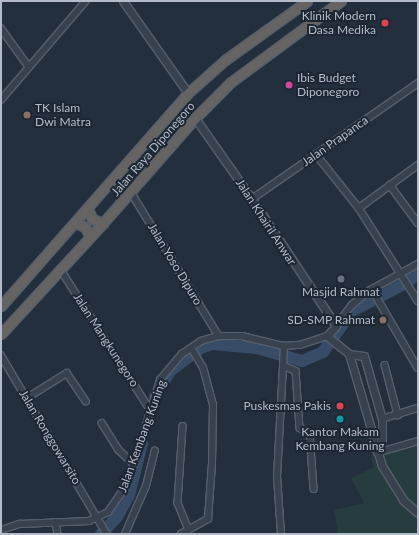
<!DOCTYPE html>
<html>
<head>
<meta charset="utf-8">
<style>
  body { margin:0 }
  #map { position:relative; width:419px; height:535px; overflow:hidden; background:#242f3e; font-family:Lato,sans-serif }
  div>[style] { position:absolute }
  .green>* { inset:0; background:#263c3f }
  .river>* { height:12px; margin:-6px; padding:0 6px; transform-origin:6px; border-radius:6px; background:#394c67 }
  .roads { filter:drop-shadow(1px 0 #565f6c) drop-shadow(-1px 0 #565f6c) drop-shadow(0 1px #565f6c) drop-shadow(0 -1px #565f6c) }
  .minor>* { height:5.5px; margin:-2.75px; padding:0 2.75px; transform-origin:2.75px; border-radius:2.75px; background:#38414e }
  .tertiary>* { height:7px; margin:-3.5px; padding:0 3.5px; transform-origin:3.5px; border-radius:3.5px; background:#38414e }
  .trunk>* { height:9px; margin:-4.5px; padding:0 4.5px; transform-origin:4.5px; border-radius:4.5px; background:#656462 }
  .dots>* { width:11px; height:11px; translate:-50% -50%; box-sizing:border-box; border:2px solid #1d2633; border-radius:50% }
  span { translate:-50% -50%; white-space:nowrap; text-align:center; line-height:1.15; -webkit-text-stroke:4px #1d2633; paint-order:stroke }
  .poi-label { font-size:12px; color:#b4bcc9 }
  .right { translate:-100% -50%; text-align:right }
  .left { translate:0 -50%; text-align:left }
  .street-label { font-size:12px; color:#b4bcc9 }
  .frame { position:absolute; inset:0; border:2px solid #b4bcc9; pointer-events:none }
</style>
</head>
<body>
<div id="map">
  <div class="green">
    <div style="clip-path:polygon(418px 440px,418px 534px,338px 534px,334px 510px,364px 503px,351px 478px,374px 467px,371px 458px,374px 452px)"></div>
  </div>
  <div class="river">
    <div style="left:155px;top:396px;width:29px;rotate:-59deg"></div>
    <div style="left:170px;top:371px;width:38px;rotate:-37deg"></div>
    <div style="left:200px;top:348px;width:13px;rotate:-18deg"></div>
    <div style="left:212px;top:344px;width:45px;rotate:5.1deg"></div>
    <div style="left:257px;top:348px;width:47px;rotate:16.1deg"></div>
    <div style="left:302px;top:361px;width:23px;rotate:-23deg"></div>
    <div style="left:323px;top:352px;width:50px;rotate:-54.7deg"></div>
    <div style="left:352px;top:311px;width:61px;rotate:-27.4deg"></div>
    <div style="left:406px;top:283px;width:15px;rotate:-37deg"></div>
    <div style="left:101px;top:534px;width:23px;rotate:-47deg"></div>
    <div style="left:117px;top:517px;width:25px;rotate:-61deg"></div>
    <div style="left:129px;top:495px;width:53px;rotate:-75.7deg"></div>
  </div>
  <div class="roads">
    <div class="minor">
      <div style="left:1px;top:28px;width:48px;rotate:54.3deg"></div>
      <div style="left:1px;top:100px;width:130px;rotate:-49.4deg"></div>
      <div style="left:316px;top:154px;width:69px;rotate:51.5deg"></div>
      <div style="left:359px;top:208px;width:110px;rotate:57.6deg"></div>
      <div style="left:390px;top:185px;width:47px;rotate:53.6deg"></div>
      <div style="left:131px;top:192px;width:169px;rotate:58.6deg"></div>
      <div style="left:252px;top:199px;width:203px;rotate:-34.9deg"></div>
      <div style="left:359px;top:208px;width:73px;rotate:-36.1deg"></div>
      <div style="left:61px;top:270px;width:165px;rotate:57.4deg"></div>
      <div style="left:372px;top:289px;width:91px;rotate:59.8deg"></div>
      <div style="left:336px;top:326px;width:26px;rotate:-53deg"></div>
      <div style="left:352px;top:305px;width:22px;rotate:-39deg"></div>
      <div style="left:369px;top:291px;width:56px;rotate:-28.9deg"></div>
      <div style="left:1px;top:355px;width:208px;rotate:59.4deg"></div>
      <div style="left:385px;top:365px;width:52px;rotate:75.4deg"></div>
      <div style="left:284px;top:366px;width:13px;rotate:23deg"></div>
      <div style="left:296px;top:371px;width:57px;rotate:86deg"></div>
      <div style="left:300px;top:428px;width:11px;rotate:27deg"></div>
      <div style="left:310px;top:433px;width:56px;rotate:85.9deg"></div>
      <div style="left:27px;top:398px;width:47px;rotate:-32deg"></div>
      <div style="left:67px;top:373px;width:34px;rotate:56deg"></div>
      <div style="left:382px;top:419px;width:38px;rotate:-17deg"></div>
      <div style="left:102px;top:423px;width:32px;rotate:58deg"></div>
      <div style="left:119px;top:450px;width:21px;rotate:43deg"></div>
      <div style="left:183px;top:426px;width:77px;rotate:93.7deg"></div>
      <div style="left:178px;top:503px;width:29px;rotate:68deg"></div>
      <div style="left:377px;top:453px;width:43px;rotate:-16.3deg"></div>
      <div style="left:56px;top:522px;width:12px;rotate:81deg"></div>
      <div style="left:1px;top:530px;width:20px;rotate:-18deg"></div>
      <div style="left:20px;top:524px;width:69px;rotate:-2.5deg"></div>
      <div style="left:89px;top:521px;width:21px;rotate:-25deg"></div>
      <div style="left:108px;top:512px;width:21px;rotate:-55deg"></div>
      <div style="left:120px;top:495px;width:34px;rotate:-66deg"></div>
      <div style="left:134px;top:464px;width:88px;rotate:-72.8deg"></div>
      <div style="left:160px;top:380px;width:34px;rotate:-50deg"></div>
      <div style="left:182px;top:354px;width:23px;rotate:-34deg"></div>
      <div style="left:201px;top:341px;width:19px;rotate:-16deg"></div>
      <div style="left:219px;top:336px;width:23px"></div>
      <div style="left:242px;top:336px;width:43px;rotate:13.4deg"></div>
      <div style="left:284px;top:346px;width:16px;rotate:-4deg"></div>
      <div style="left:300px;top:345px;width:28px;rotate:-18deg"></div>
      <div style="left:125px;top:534px;width:52px;rotate:-66.4deg"></div>
      <div style="left:146px;top:486px;width:36px;rotate:-76deg"></div>
      <div style="left:181px;top:534px;width:31px;rotate:-29deg"></div>
      <div style="left:208px;top:519px;width:56px;rotate:-85.9deg"></div>
      <div style="left:212px;top:463px;width:58px;rotate:-89deg"></div>
      <div style="left:213px;top:405px;width:38px;rotate:-105deg"></div>
      <div style="left:203px;top:368px;width:23px;rotate:-121deg"></div>
      <div style="left:281px;top:534px;width:57px;rotate:-94deg"></div>
      <div style="left:277px;top:477px;width:131px;rotate:-86.9deg"></div>
    </div>
    <div class="tertiary">
      <div style="left:123px;top:1px;width:113px;rotate:54.8deg"></div>
      <div style="left:195px;top:118px;width:99px;rotate:54.9deg"></div>
      <div style="left:252px;top:199px;width:152px;rotate:56.5deg"></div>
      <div style="left:336px;top:326px;width:13px;rotate:132deg"></div>
      <div style="left:327px;top:336px;width:28px;rotate:39deg"></div>
      <div style="left:349px;top:354px;width:117px;rotate:73.6deg"></div>
      <div style="left:382px;top:466px;width:40px;rotate:58deg"></div>
      <div style="left:403px;top:500px;width:20px;rotate:41deg"></div>
      <div style="left:349px;top:354px;width:15px;rotate:8deg"></div>
      <div style="left:364px;top:356px;width:66px;rotate:74.1deg"></div>
      <div style="left:382px;top:419px;width:20px;rotate:90deg"></div>
      <div style="left:382px;top:439px;width:12px;rotate:125deg"></div>
    </div>
    <div class="trunk">
      <div style="left:88px;top:209px;width:11px;rotate:68deg"></div>
      <div style="left:92px;top:219px;width:12px;rotate:20deg"></div>
      <div style="left:76px;top:223px;width:10px;rotate:24deg"></div>
      <div style="left:85px;top:227px;width:11px;rotate:63deg"></div>
      <div style="left:1px;top:306px;width:283px;rotate:-48.7deg"></div>
      <div style="left:188px;top:93px;width:50px;rotate:-41.7deg"></div>
      <div style="left:225px;top:60px;width:101px;rotate:-35.7deg"></div>
      <div style="left:1px;top:334px;width:151px;rotate:-47.4deg"></div>
      <div style="left:103px;top:223px;width:140px;rotate:-48.8deg"></div>
      <div style="left:195px;top:118px;width:51px;rotate:-45deg"></div>
      <div style="left:231px;top:82px;width:137px;rotate:-36.4deg"></div>
    </div>
  </div>
  <div class="dots">
    <div style="left:385px;top:23px;background:#e0444e"></div>
    <div style="left:289px;top:85px;background:#d1479c"></div>
    <div style="left:27px;top:115px;background:#8d6e63"></div>
    <div style="left:341px;top:279px;background:#6b7280"></div>
    <div style="left:383px;top:320px;background:#8d6e63"></div>
    <div style="left:340px;top:406px;background:#e0444e"></div>
    <div style="left:340px;top:419px;background:#0f9aa8"></div>
  </div>
  <div class="poi-label">
    <span class="right" style="left:376px;top:23px">Klinik Modern<br>Dasa Medika</span>
    <span class="left" style="left:297px;top:85px">Ibis Budget<br>Diponegoro</span>
    <span class="left" style="left:35px;top:115px">TK Islam<br>Dwi Matra</span>
    <span style="left:341px;top:292px">Masjid Rahmat</span>
    <span class="right" style="left:375px;top:320px">SD-SMP Rahmat</span>
    <span class="right" style="left:331px;top:406px">Puskesmas Pakis</span>
    <span style="left:340px;top:439px">Kantor Makam<br>Kembang Kuning</span>
  </div>
  <div class="street-label">
    <span style="left:335px;top:141px;rotate:-35deg">Jalan Prapanca</span>
    <span style="left:153px;top:149px;rotate:-49deg">Jalan Raya Diponegoro</span>
    <span style="left:266px;top:222px;rotate:57deg">Jalan Khairil Anwar</span>
    <span style="left:175px;top:264px;rotate:59deg">Jalan Yoso Dipuro</span>
    <span style="left:106px;top:340px;rotate:57deg">Jalan Mangkunegoro</span>
    <span style="left:142px;top:436px;rotate:-70deg">Jalan Kembang Kuning</span>
    <span style="left:50px;top:437px;rotate:59deg">Jalan Ronggowarsito</span>
  </div>
  <div class="frame"></div>
</div>
</body>
</html>
